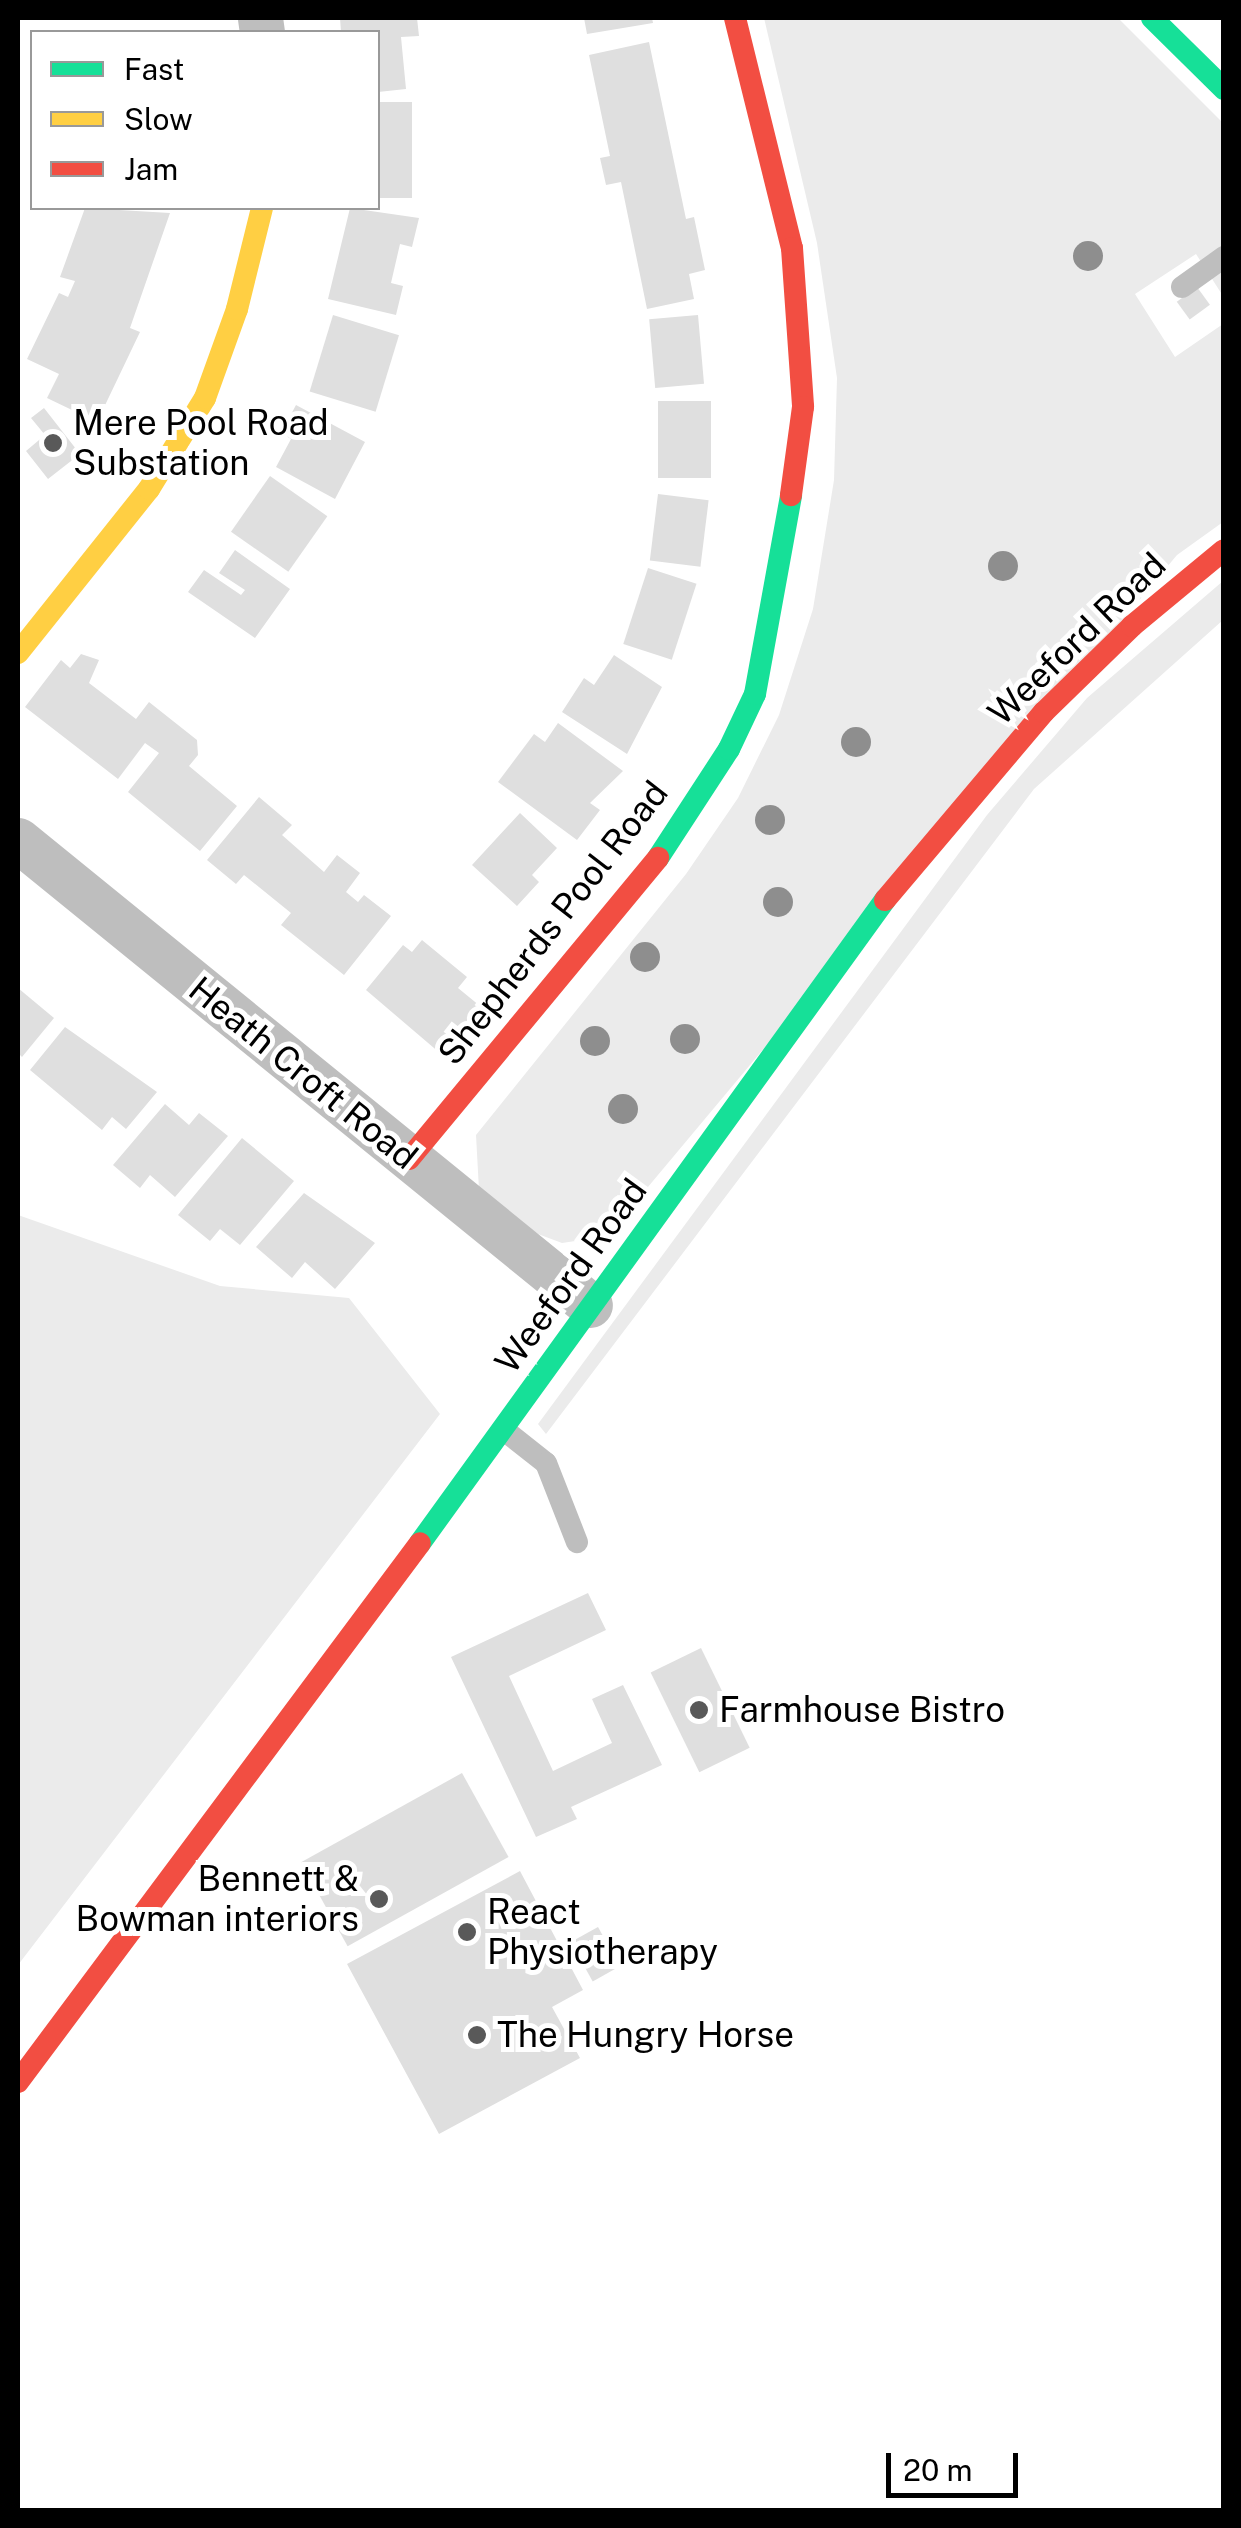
<!DOCTYPE html>
<html>
<head>
<meta charset="utf-8">
<style>
  body { margin:0 }
  #map { position:relative; width:1241px; height:2528px; overflow:hidden; background:#fff; font-family:"Public Sans",sans-serif }
  div>[style] { position:absolute }
  .green>* { inset:0; background:#ebebeb }
  .building>* { inset:0; background:#dfdfdf; transform-origin:0 0 }
  .lane>* { height:22px; margin:-11px; padding:0 11px; transform-origin:11px; border-radius:11px; background:#bebebe }
  .street>* { height:45px; margin:-22.5px; padding:0 22.5px; transform-origin:22.5px; border-radius:22.5px; background:#bebebe }
  .fast>* { height:22px; margin:-11px; padding:0 11px; transform-origin:11px; border-radius:11px; background:#16e098 }
  .slow>* { height:22px; margin:-11px; padding:0 11px; transform-origin:11px; border-radius:11px; background:#ffcf43 }
  .jam>* { height:22px; margin:-11px; padding:0 11px; transform-origin:11px; border-radius:11px; background:#f24e42 }
  .trees>* { width:30px; height:30px; margin:-15px; border-radius:50%; background:#8e8e8e }
  .dots>* { width:28px; height:28px; translate:-50% -50%; box-sizing:border-box; border:5px solid #fff; border-radius:50% }
  span { translate:-50% -50%; white-space:nowrap; text-align:center; line-height:1.15; -webkit-text-stroke:10px #fff; paint-order:stroke }
  .poi-label { font-size:35px; color:#000 }
  .left { translate:0 -50%; text-align:left }
  .right { translate:-100% -50%; text-align:right }
  .street-label { font-size:35px; color:#000 }
  .frame { position:absolute; inset:0; border:20px solid #000; pointer-events:none }
  .legend { position:absolute; left:30px; top:30px; width:350px; height:180px; box-sizing:border-box; background:#fff; border:2px solid #999; margin:0; padding:12px 18px; list-style:none; font-size:30px; color:#000 }
  .legend li { display:flex; align-items:center; gap:20px; height:50px }
  .legend b { width:50px; border:2px solid #999 }
  .scale { position:absolute; left:886px; top:2453px; width:132px; height:45px; box-sizing:border-box; border:5px solid #000; border-top:0; padding-left:12px; font-size:30px; line-height:35px; white-space:nowrap; color:#000; -webkit-text-stroke:8px #fff; paint-order:stroke }
</style>
</head>
<body>
<div id="map">
  <div class="green">
    <div style="clip-path:polygon(764px 18px,1118px 18px,1223px 123px,1223px 296px,1196px 254px,1135px 294px,1175px 357px,1223px 324px,1223px 522px,1177px 555px,622px 1218px,602px 1237px,562px 1243px,538px 1234px,479px 1190px,476px 1135px,686px 874px,738px 798px,779px 715px,813px 609px,834px 480px,837px 378px,817px 243px)"></div>
    <div style="clip-path:polygon(1223px 581px,1223px 620px,1034px 789px,546px 1434px,538px 1424px,987px 815px,1087px 698px)"></div>
    <div style="clip-path:polygon(18px 1215px,220px 1286px,349px 1298px,440px 1414px,18px 1965px)"></div>
  </div>
  <div class="building">
    <div style="clip-path:polygon(340px 18px,417px 18px,419px 36px,401px 37px,406px 89px,378px 92px,378px 32px,341px 32px)"></div>
    <div style="clip-path:polygon(584px 18px,652px 18px,653px 23px,587px 34px)"></div>
    <div style="clip-path:polygon(649px 42px,686px 219px,694px 217px,705px 270px,689px 274px,694px 299px,647px 309px,621px 182px,606px 185px,600px 158px,610px 156px,589px 55px)"></div>
    <div style="left:378px;top:102px;width:34px;height:96px"></div>
    <div style="clip-path:polygon(85px 208px,170px 213px,130px 328px,140px 332px,97px 422px,47px 398px,59px 374px,27px 359px,59px 293px,68px 297px,75px 281px,60px 277px)"></div>
    <div style="clip-path:polygon(350px 208px,419px 218px,412px 247px,400px 244px,391px 283px,403px 286px,396px 315px,328px 299px)"></div>
    <div style="left:1197px;top:287px;width:22px;height:25px;rotate:54deg"></div>
    <div style="left:333px;top:315px;width:69px;height:80px;rotate:17deg"></div>
    <div style="left:698px;top:315px;width:69px;height:49px;rotate:85deg"></div>
    <div style="left:658px;top:401px;width:53px;height:77px"></div>
    <div style="clip-path:polygon(296px 405px,365px 442px,335px 499px,276px 467px,291px 439px,281px 433px)"></div>
    <div style="clip-path:polygon(44px 408px,80px 454px,48px 479px,26px 451px,45px 435px,31px 418px)"></div>
    <div style="left:270px;top:476px;width:70px;height:68px;rotate:35deg"></div>
    <div style="left:658px;top:494px;width:51px;height:67px;rotate:7deg"></div>
    <div style="clip-path:polygon(235px 550px,290px 589px,255px 638px,188px 592px,204px 570px,241px 595px,245px 590px,219px 573px)"></div>
    <div style="left:648px;top:568px;width:51px;height:80px;rotate:18deg"></div>
    <div style="clip-path:polygon(81px 654px,99px 660px,89px 683px,136px 719px,149px 702px,197px 740px,198px 755px,189px 766px,237px 806px,200px 851px,128px 792px,159px 753px,145px 743px,118px 779px,25px 707px,61px 660px,70px 668px)"></div>
    <div style="clip-path:polygon(614px 655px,662px 687px,627px 754px,562px 712px,584px 678px,594px 685px)"></div>
    <div style="clip-path:polygon(558px 723px,623px 771px,590px 803px,600px 810px,577px 840px,498px 782px,534px 734px,545px 742px)"></div>
    <div style="clip-path:polygon(259px 797px,292px 825px,282px 835px,324px 872px,337px 855px,360px 873px,346px 892px,358px 902px,364px 895px,391px 916px,344px 975px,281px 925px,291px 913px,244px 875px,236px 884px,207px 860px)"></div>
    <div style="clip-path:polygon(520px 813px,557px 848px,532px 875px,539px 882px,517px 906px,472px 865px)"></div>
    <div style="clip-path:polygon(422px 940px,467px 977px,458px 988px,480px 1006px,441px 1054px,366px 990px,403px 945px,412px 952px)"></div>
    <div style="clip-path:polygon(18px 988px,54px 1018px,22px 1057px,18px 1053px)"></div>
    <div style="clip-path:polygon(65px 1027px,157px 1092px,126px 1129px,112px 1117px,102px 1130px,30px 1070px)"></div>
    <div style="clip-path:polygon(165px 1104px,189px 1125px,199px 1113px,228px 1136px,175px 1197px,150px 1175px,140px 1188px,113px 1165px)"></div>
    <div style="clip-path:polygon(242px 1138px,294px 1181px,240px 1245px,220px 1229px,210px 1241px,178px 1215px)"></div>
    <div style="clip-path:polygon(304px 1193px,375px 1243px,335px 1289px,305px 1262px,292px 1278px,256px 1247px)"></div>
    <div style="clip-path:polygon(588px 1593px,606px 1630px,509px 1676px,553px 1771px,612px 1743px,592px 1699px,623px 1685px,662px 1765px,571px 1807px,577px 1819px,536px 1837px,451px 1657px)"></div>
    <div style="left:701px;top:1648px;width:111px;height:56px;rotate:64deg"></div>
    <div style="left:462px;top:1773px;width:96px;height:184px;rotate:61deg"></div>
    <div style="clip-path:polygon(520px 1871px,583px 1990px,552px 2007px,580px 2058px,439px 2134px,347px 1964px)"></div>
    <div style="left:598px;top:1927px;width:45px;height:31px;rotate:61deg"></div>
  </div>
  <div class="lane">
    <div style="left:1182px;top:287px;width:52px;rotate:-35.5deg"></div>
    <div style="left:504px;top:1430px;width:53px;rotate:38.2deg"></div>
    <div style="left:546px;top:1463px;width:85px;rotate:68.6deg"></div>
  </div>
  <div class="street">
    <div style="left:260px;top:18px;width:14px;rotate:82deg"></div>
    <div style="left:18px;top:840px;width:737px;rotate:39.11deg"></div>
  </div>
  <div class="fast">
    <div style="left:1152px;top:18px;width:101px;rotate:44.6deg"></div>
    <div style="left:658px;top:858px;width:130px;rotate:-56.9deg"></div>
    <div style="left:729px;top:749px;width:61px;rotate:-64.7deg"></div>
    <div style="left:755px;top:694px;width:202px;rotate:-79.7deg"></div>
    <div style="left:420px;top:1543px;width:794px;rotate:-54.13deg"></div>
  </div>
  <div class="slow">
    <div style="left:18px;top:653px;width:210px;rotate:-51.4deg"></div>
    <div style="left:149px;top:489px;width:107px;rotate:-58.4deg"></div>
    <div style="left:205px;top:398px;width:95px;rotate:-70.2deg"></div>
    <div style="left:237px;top:309px;width:104px;rotate:-76.1deg"></div>
  </div>
  <div class="jam">
    <div style="left:735px;top:18px;width:237px;rotate:76.1deg"></div>
    <div style="left:792px;top:248px;width:159px;rotate:86deg"></div>
    <div style="left:803px;top:407px;width:89px;rotate:97.8deg"></div>
    <div style="left:885px;top:900px;width:246px;rotate:-49.8deg"></div>
    <div style="left:1044px;top:712px;width:123px;rotate:-44.3deg"></div>
    <div style="left:1132px;top:626px;width:119px;rotate:-39.6deg"></div>
    <div style="left:409px;top:1159px;width:391px;rotate:-50.4deg"></div>
    <div style="left:18px;top:2082px;width:672px;rotate:-53.28deg"></div>
  </div>
  <div class="trees">
    <div style="left:1088px;top:256px"></div>
    <div style="left:1003px;top:566px"></div>
    <div style="left:856px;top:742px"></div>
    <div style="left:770px;top:820px"></div>
    <div style="left:778px;top:902px"></div>
    <div style="left:645px;top:957px"></div>
    <div style="left:685px;top:1039px"></div>
    <div style="left:595px;top:1041px"></div>
    <div style="left:623px;top:1109px"></div>
  </div>
  <div class="dots">
    <div style="left:53px;top:443px;background:#595959"></div>
    <div style="left:699px;top:1710px;background:#595959"></div>
    <div style="left:379px;top:1899px;background:#595959"></div>
    <div style="left:467px;top:1932px;background:#595959"></div>
    <div style="left:477px;top:2035px;background:#595959"></div>
  </div>
  <div class="poi-label">
    <span class="left" style="left:73px;top:443px">Mere Pool Road<br>Substation</span>
    <span class="left" style="left:719px;top:1710px">Farmhouse Bistro</span>
    <span class="right" style="left:359px;top:1899px">Bennett &amp;<br>Bowman interiors</span>
    <span class="left" style="left:487px;top:1932px">React<br>Physiotherapy</span>
    <span class="left" style="left:497px;top:2035px">The Hungry Horse</span>
  </div>
  <div class="street-label">
    <span style="left:1077px;top:639px;rotate:-44deg">Weeford Road</span>
    <span style="left:553px;top:923px;rotate:-52deg">Shepherds Pool Road</span>
    <span style="left:303px;top:1073px;rotate:39deg">Heath Croft Road</span>
    <span style="left:571px;top:1276px;rotate:-54deg">Weeford Road</span>
  </div>
  <div class="frame"></div>
  <ul class="legend">
  <li><b style="height:12px;background:#16e098"></b>Fast</li>
  <li><b style="height:12px;background:#ffcf43"></b>Slow</li>
  <li><b style="height:12px;background:#f24e42"></b>Jam</li>
  </ul>
  <div class="scale">20 m</div>
</div>
</body>
</html>
